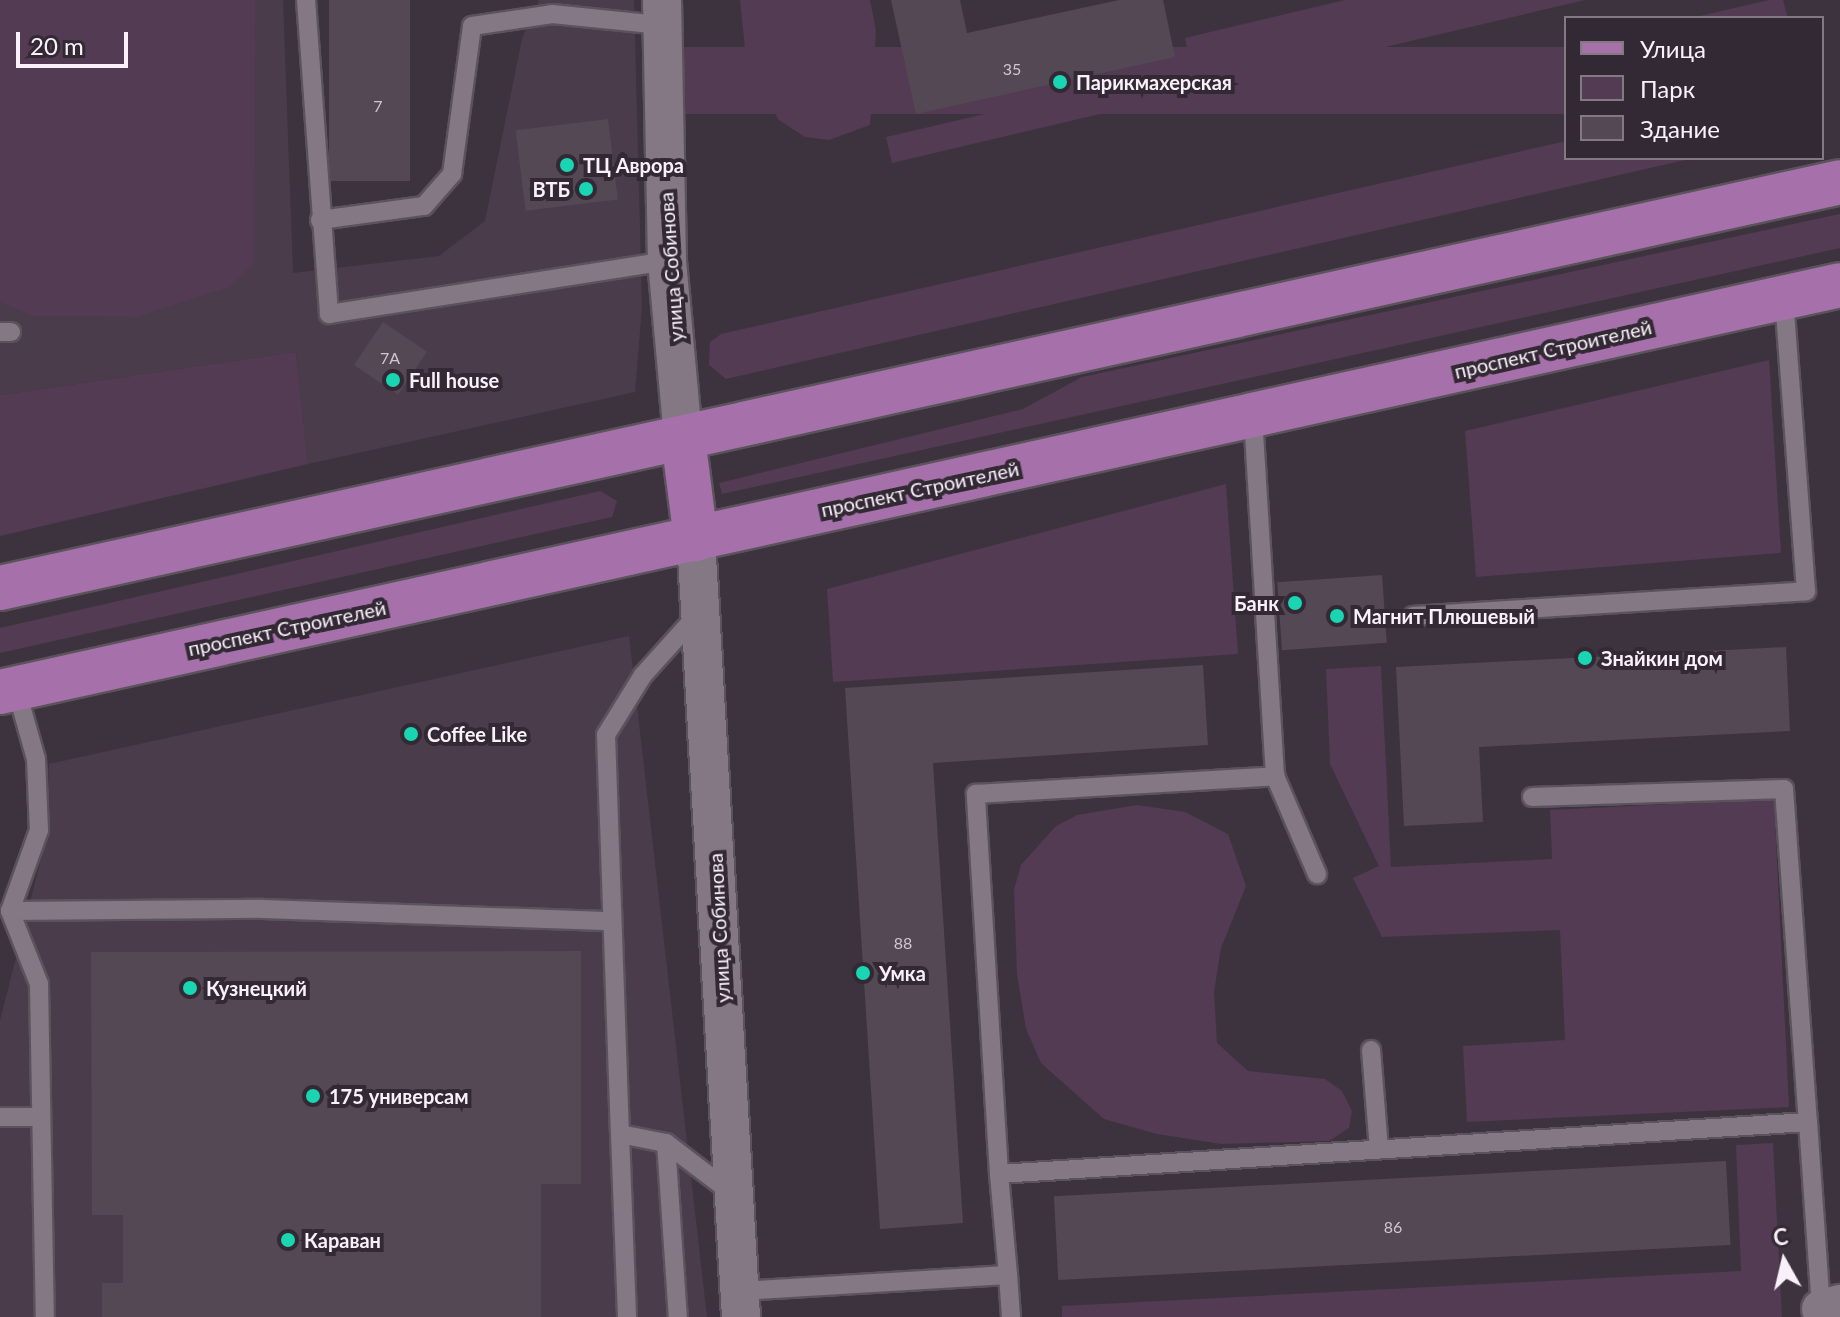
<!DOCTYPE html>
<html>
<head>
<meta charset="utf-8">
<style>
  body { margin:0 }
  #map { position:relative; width:1840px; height:1317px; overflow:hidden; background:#3d333e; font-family:Lato,sans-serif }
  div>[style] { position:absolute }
  .built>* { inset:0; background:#4b3c4c }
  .green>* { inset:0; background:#523b53; transform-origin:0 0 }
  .building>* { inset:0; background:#534853; transform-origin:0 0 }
  .roads { filter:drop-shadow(2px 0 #5b535c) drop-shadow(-2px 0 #5b535c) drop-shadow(0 2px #5b535c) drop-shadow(0 -2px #5b535c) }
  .service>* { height:18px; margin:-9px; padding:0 9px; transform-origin:9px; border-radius:9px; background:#847885 }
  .minor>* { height:38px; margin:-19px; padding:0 19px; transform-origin:19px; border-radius:19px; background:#847885 }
  .primary>* { height:44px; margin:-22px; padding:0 22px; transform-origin:22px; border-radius:22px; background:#a671aa }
  .dots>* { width:22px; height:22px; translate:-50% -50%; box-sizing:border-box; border:4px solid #332934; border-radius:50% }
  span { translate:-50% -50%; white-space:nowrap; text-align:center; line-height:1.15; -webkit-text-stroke:8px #332934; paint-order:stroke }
  .number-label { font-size:16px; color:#cfc7d0 }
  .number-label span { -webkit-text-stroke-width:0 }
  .poi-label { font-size:20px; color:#f8f1f9; font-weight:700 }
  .left { translate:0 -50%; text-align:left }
  .right { translate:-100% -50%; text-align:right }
  .street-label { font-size:20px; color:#f8f1f9 }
  .legend { position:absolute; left:1564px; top:16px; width:260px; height:144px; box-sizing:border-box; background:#332934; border:2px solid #827983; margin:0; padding:10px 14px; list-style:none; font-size:24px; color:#f8f1f9 }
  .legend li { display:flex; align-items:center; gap:16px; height:40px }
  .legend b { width:40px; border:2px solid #827983 }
  .north { position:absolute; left:1744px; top:1221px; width:80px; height:80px; -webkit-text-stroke:6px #332934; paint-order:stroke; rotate:352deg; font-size:22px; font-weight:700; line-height:32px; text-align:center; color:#f8f1f9 }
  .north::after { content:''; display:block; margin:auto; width:28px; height:36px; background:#f8f1f9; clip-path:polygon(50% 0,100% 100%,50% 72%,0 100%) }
  .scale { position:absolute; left:16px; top:32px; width:112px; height:36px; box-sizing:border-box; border:4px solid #f8f1f9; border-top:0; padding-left:10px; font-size:24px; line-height:28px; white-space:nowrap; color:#f8f1f9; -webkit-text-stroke:6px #332934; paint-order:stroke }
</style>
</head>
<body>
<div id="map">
  <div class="built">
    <div style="clip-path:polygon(0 0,283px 0,293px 273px,439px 256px,485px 221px,522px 39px,539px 0,634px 0,642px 307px,635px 392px,308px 464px,296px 352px,0 395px)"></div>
    <div style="clip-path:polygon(629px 636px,707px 1317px,0 1317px,0 1021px,45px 843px,49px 764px)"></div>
  </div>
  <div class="green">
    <div style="clip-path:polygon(0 0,255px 0,254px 264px,229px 287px,136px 317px,33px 316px,0 302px)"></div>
    <div style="clip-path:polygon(740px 0,870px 0,876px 31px,870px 125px,829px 140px,805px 137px,779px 120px,747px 69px)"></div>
    <div style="clip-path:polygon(1345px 0,1585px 0,892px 163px,886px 137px,1191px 66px,1185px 38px)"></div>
    <div style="clip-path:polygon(1769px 0,1783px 0,1788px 18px,1691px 18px)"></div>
    <div style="left:1566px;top:47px;width:67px;height:889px;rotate:90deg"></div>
    <div style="clip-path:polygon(1566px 141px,1566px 158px,1694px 158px,726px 379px,709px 365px,710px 342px,721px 334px)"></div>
    <div style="clip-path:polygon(1840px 214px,1840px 248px,722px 494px,719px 483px,1023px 409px,1082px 377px)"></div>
    <div style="clip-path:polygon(296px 352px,308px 464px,0 536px,0 395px)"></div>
    <div style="clip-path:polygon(1769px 360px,1781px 553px,1476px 577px,1465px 431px)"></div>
    <div style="clip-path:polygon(1226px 484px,1238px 654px,833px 682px,827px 589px)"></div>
    <div style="clip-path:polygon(600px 491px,617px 501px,612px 517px,0 653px,0 628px)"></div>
    <div style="clip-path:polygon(1381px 666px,1391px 867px,1552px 859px,1550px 810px,1774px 799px,1789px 1107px,1467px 1122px,1463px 1046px,1565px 1040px,1560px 930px,1382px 937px,1353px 878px,1379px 866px,1330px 764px,1326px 669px)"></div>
    <div style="clip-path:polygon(1137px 805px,1185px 812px,1228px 834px,1246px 886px,1221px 948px,1214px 992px,1217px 1043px,1248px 1071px,1325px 1079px,1342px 1091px,1352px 1111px,1349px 1128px,1329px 1141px,1221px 1144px,1157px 1134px,1104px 1119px,1041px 1063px,1026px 1029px,1017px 974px,1014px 890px,1021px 865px,1055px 827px,1077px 815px)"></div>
    <div style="clip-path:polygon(1773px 1143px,1782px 1317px,1062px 1317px,1062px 1306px,1741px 1271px,1736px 1145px)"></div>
  </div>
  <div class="building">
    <div style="left:329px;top:0;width:81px;height:181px"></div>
    <div style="clip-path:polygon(891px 0,960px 0,967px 33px,1119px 0,1163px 0,1175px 57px,916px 114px)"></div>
    <div style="left:608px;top:119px;width:81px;height:93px;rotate:83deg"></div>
    <div style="left:383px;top:322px;width:53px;height:52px;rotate:34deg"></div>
    <div style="left:1382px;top:575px;width:68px;height:105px;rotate:86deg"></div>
    <div style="clip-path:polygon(1786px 647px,1790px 731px,1479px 747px,1483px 822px,1404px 826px,1396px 667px)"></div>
    <div style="clip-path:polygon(1203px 665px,1208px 745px,933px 763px,963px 1223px,880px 1229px,845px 688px)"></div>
    <div style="clip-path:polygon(581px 951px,581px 1184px,541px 1184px,541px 1317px,102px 1317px,102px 1283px,123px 1283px,123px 1215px,92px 1215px,91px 952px)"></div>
    <div style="left:1726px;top:1161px;width:84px;height:673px;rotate:87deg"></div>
  </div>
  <div class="roads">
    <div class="service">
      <div style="left:306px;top:0;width:315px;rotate:85.8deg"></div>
      <div style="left:329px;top:314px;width:342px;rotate:-8.9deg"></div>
      <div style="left:320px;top:220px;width:105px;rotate:-7.7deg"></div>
      <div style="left:424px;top:206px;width:43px;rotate:-48.8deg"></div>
      <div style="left:452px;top:174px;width:149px;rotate:-82.3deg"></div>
      <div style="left:472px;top:26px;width:81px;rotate:-8.5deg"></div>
      <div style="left:552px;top:14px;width:110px;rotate:5.8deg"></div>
      <div style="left:0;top:332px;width:11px"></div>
      <div style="left:698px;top:614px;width:82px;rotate:132deg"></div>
      <div style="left:643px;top:675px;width:70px;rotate:121.7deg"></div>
      <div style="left:606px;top:735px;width:399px;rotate:88deg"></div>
      <div style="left:620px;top:1134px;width:47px;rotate:11.1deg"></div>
      <div style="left:666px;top:1143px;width:84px;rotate:37.3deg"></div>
      <div style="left:1413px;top:616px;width:394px;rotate:-3.6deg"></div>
      <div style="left:1806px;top:591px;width:295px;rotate:-94.3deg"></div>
      <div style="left:16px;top:688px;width:74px;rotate:74.3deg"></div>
      <div style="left:36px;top:759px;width:71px;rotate:87.6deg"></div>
      <div style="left:39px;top:830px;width:86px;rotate:109.7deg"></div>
      <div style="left:10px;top:911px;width:79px;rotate:68.3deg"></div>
      <div style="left:39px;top:984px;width:333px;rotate:89deg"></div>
      <div style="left:1275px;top:776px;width:107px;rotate:66.8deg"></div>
      <div style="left:1532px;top:797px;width:252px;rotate:-1.8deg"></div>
      <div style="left:1784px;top:789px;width:334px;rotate:85.9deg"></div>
      <div style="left:10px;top:911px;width:253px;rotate:-0.5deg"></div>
      <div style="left:263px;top:909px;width:349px;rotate:2deg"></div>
      <div style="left:1371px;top:1050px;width:99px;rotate:85.4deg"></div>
      <div style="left:0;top:1117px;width:41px"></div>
      <div style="left:620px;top:1134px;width:183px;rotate:87.8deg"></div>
      <div style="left:666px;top:1143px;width:174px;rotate:86.1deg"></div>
      <div style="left:999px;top:1174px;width:381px;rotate:-93.5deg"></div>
      <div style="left:976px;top:794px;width:300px;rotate:-3.4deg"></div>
      <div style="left:1275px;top:776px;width:361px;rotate:-93.5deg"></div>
      <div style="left:1008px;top:1275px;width:42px;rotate:85.9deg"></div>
      <div style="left:740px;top:1291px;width:268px;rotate:-3.4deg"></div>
      <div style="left:1008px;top:1275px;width:101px;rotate:-95.1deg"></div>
      <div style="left:999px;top:1174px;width:811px;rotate:-3.68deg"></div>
      <div style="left:1808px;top:1122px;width:187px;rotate:86deg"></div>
    </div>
    <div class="minor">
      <div style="left:662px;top:0;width:261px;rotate:88.9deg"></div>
      <div style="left:667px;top:261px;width:178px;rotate:84.8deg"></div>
      <div style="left:696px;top:539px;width:779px;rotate:86.69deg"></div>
      <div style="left:1821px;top:1309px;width:20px;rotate:-15deg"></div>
    </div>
    <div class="primary">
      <div style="left:683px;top:438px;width:102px;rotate:82.7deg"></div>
      <div style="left:0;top:588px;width:1884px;rotate:-12.44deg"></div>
      <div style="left:0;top:692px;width:1884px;rotate:-12.47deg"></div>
    </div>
  </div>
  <div class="dots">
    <div style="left:1060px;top:82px;background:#19d5b2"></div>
    <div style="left:567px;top:165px;background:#19d5b2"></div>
    <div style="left:586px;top:189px;background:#19d5b2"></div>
    <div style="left:393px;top:380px;background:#19d5b2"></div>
    <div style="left:1295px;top:603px;background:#19d5b2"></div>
    <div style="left:1337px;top:616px;background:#19d5b2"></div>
    <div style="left:1585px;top:658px;background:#19d5b2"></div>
    <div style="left:411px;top:734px;background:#19d5b2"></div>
    <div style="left:863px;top:973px;background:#19d5b2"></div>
    <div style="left:190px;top:988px;background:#19d5b2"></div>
    <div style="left:313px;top:1096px;background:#19d5b2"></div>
    <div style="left:288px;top:1240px;background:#19d5b2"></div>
  </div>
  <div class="number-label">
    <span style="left:1012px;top:69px">35</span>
    <span style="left:378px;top:106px">7</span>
    <span style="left:390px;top:358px">7А</span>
    <span style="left:903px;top:943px">88</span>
    <span style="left:1393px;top:1227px">86</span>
  </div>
  <div class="poi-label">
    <span class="left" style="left:1076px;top:82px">Парикмахерская</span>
    <span class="left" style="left:583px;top:165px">ТЦ Аврора</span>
    <span class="right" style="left:570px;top:189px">ВТБ</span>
    <span class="left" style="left:409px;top:380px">Full house</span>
    <span class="right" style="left:1279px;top:603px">Банк</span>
    <span class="left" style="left:1353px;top:616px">Магнит Плюшевый</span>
    <span class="left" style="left:1601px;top:658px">Знайкин дом</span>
    <span class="left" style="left:427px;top:734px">Coffee Like</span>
    <span class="left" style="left:879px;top:973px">Умка</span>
    <span class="left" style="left:206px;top:988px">Кузнецкий</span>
    <span class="left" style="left:329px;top:1096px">175 универсам</span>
    <span class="left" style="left:304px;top:1240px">Караван</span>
  </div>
  <div class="street-label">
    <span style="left:671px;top:267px;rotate:-94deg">улица Собинова</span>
    <span style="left:1553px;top:349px;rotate:-13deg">проспект Строителей</span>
    <span style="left:920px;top:489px;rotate:-12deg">проспект Строителей</span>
    <span style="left:287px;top:628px;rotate:-12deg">проспект Строителей</span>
    <span style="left:719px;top:928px;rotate:-93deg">улица Собинова</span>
  </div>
  <ul class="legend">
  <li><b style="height:10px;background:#a671aa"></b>Улица</li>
  <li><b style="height:22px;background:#523b53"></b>Парк</li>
  <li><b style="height:22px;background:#534853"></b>Здание</li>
  </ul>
  <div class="north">С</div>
  <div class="scale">20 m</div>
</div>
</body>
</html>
